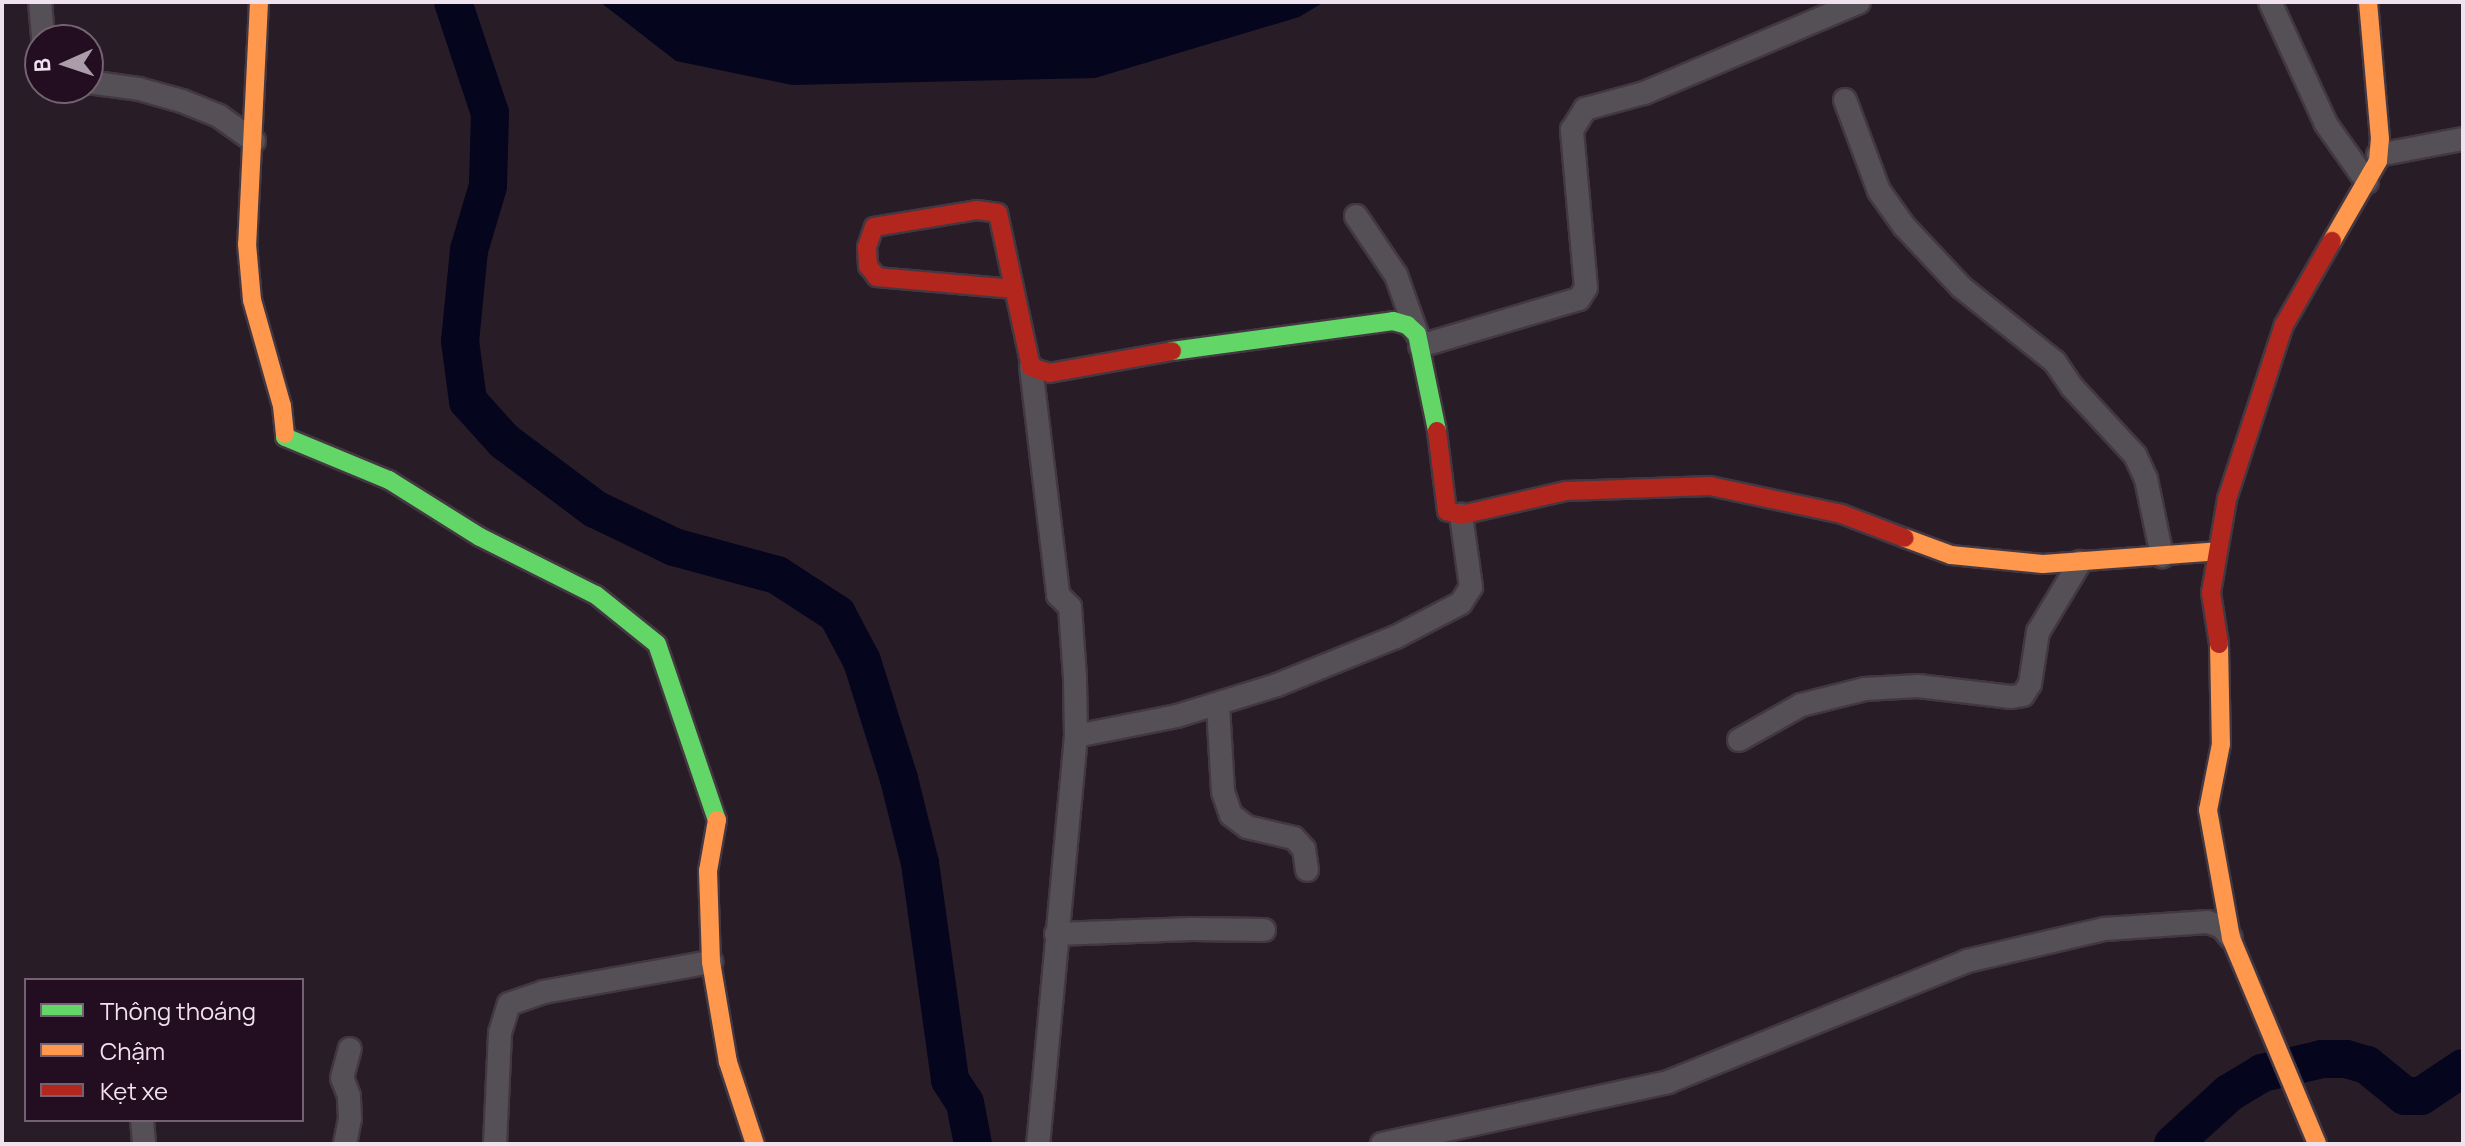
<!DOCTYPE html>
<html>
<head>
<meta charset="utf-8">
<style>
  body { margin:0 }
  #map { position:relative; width:2465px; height:1146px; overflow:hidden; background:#281c26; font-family:Manrope,sans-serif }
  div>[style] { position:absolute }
  .water>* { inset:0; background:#05051e }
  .river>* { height:38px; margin:-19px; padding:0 19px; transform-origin:19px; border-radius:19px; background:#05051e }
  .roads { filter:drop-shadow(2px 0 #433841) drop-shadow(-2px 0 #433841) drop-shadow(0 2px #433841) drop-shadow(0 -2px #433841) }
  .street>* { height:22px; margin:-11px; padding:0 11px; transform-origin:11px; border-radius:11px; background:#545056 }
  .fast>* { height:18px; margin:-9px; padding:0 9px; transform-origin:9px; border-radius:9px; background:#63d668 }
  .slow>* { height:18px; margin:-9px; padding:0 9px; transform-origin:9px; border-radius:9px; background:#ff974d }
  .jam>* { height:18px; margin:-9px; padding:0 9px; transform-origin:9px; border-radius:9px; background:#b3261e }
  span { translate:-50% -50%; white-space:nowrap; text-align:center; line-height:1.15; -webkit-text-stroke:6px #220e20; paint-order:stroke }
  .frame { position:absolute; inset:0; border:4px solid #f0e1ee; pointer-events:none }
  .legend { position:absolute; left:24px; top:978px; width:280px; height:144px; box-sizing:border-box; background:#220e20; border:2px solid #746272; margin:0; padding:10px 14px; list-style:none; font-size:24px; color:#f0e1ee }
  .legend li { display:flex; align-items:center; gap:16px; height:40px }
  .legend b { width:40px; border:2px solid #746272 }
  .north { position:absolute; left:24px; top:24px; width:80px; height:80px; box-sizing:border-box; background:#220e20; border:2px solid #746272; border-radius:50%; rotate:267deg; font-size:22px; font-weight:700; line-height:32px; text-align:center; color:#f0e1ee }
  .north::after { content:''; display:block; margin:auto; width:28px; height:36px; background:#aa9ca8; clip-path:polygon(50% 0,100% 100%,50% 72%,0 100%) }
</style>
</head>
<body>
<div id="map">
  <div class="water">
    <div style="clip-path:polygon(600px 2px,1324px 2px,1299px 17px,1095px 78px,792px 85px,676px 61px)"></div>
  </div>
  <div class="river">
    <div style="left:453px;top:2px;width:117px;rotate:71.6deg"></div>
    <div style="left:490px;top:113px;width:73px;rotate:91.6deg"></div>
    <div style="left:488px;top:186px;width:67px;rotate:106.5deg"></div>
    <div style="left:469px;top:250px;width:91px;rotate:95.6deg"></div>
    <div style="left:460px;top:341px;width:61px;rotate:82.4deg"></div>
    <div style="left:468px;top:401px;width:54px;rotate:48deg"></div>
    <div style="left:504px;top:441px;width:114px;rotate:36.8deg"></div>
    <div style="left:595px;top:509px;width:88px;rotate:25.7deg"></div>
    <div style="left:674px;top:547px;width:107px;rotate:15.2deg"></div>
    <div style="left:777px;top:575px;width:72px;rotate:33deg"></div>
    <div style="left:837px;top:614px;width:53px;rotate:62deg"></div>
    <div style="left:862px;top:661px;width:124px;rotate:72.6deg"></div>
    <div style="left:899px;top:779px;width:87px;rotate:76deg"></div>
    <div style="left:920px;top:863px;width:219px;rotate:82.1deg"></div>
    <div style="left:950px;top:1080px;width:27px;rotate:57deg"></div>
    <div style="left:965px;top:1103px;width:42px;rotate:79deg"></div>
    <div style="left:2173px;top:1144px;width:76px;rotate:-42.3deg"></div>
    <div style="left:2229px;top:1093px;width:39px;rotate:-31deg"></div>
    <div style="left:2262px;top:1073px;width:62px;rotate:-13.1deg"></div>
    <div style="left:2322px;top:1059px;width:24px"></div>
    <div style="left:2346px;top:1059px;width:22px;rotate:16deg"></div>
    <div style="left:2367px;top:1065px;width:49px;rotate:39.2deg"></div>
    <div style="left:2405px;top:1096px;width:16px"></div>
    <div style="left:2421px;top:1096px;width:50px;rotate:-33.7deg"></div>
  </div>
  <div class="roads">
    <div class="street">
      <div style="left:40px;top:2px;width:38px;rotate:85deg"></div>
      <div style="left:2270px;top:2px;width:134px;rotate:65.3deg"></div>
      <div style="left:2326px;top:124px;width:71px;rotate:54.7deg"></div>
      <div style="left:88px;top:82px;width:51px;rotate:7.8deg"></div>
      <div style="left:139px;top:89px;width:45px;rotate:15.6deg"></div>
      <div style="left:182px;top:101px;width:40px;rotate:22deg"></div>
      <div style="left:219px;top:116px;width:43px;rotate:35.5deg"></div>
      <div style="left:1845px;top:100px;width:97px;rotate:69.5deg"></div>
      <div style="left:1879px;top:191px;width:43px;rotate:54.5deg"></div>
      <div style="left:1904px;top:226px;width:83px;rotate:46.9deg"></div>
      <div style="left:1961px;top:287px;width:120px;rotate:38.6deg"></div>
      <div style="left:2055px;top:362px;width:30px;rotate:56deg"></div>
      <div style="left:2072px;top:387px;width:93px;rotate:47.2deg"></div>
      <div style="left:2135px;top:455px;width:26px;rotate:65deg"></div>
      <div style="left:2146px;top:479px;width:79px;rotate:78.3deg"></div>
      <div style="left:2378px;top:155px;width:86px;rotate:-10.7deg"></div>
      <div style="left:1356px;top:216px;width:71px;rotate:55.9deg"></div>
      <div style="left:1396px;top:275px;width:63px;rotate:70.4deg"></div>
      <div style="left:1420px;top:346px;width:166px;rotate:-16.5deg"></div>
      <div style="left:1579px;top:299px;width:13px;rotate:-58deg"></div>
      <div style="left:1586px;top:288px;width:159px;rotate:-95.1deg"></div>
      <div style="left:1572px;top:130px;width:25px;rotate:-58deg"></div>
      <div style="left:1585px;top:109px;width:61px;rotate:-15.2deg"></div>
      <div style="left:1644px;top:93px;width:233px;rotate:-22.9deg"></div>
      <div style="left:1031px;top:367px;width:230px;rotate:83.2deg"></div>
      <div style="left:1058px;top:595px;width:17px;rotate:45deg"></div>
      <div style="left:1070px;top:607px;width:72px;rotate:86deg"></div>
      <div style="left:1075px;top:679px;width:57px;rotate:89deg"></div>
      <div style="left:1076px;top:736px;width:410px;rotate:95.3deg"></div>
      <div style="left:1218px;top:705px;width:87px;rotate:86.7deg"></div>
      <div style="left:1223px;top:792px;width:24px;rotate:71deg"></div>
      <div style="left:1231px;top:815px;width:20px;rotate:37deg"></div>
      <div style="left:1247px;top:827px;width:48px;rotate:13.2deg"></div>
      <div style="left:1294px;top:838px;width:15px;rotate:48deg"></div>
      <div style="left:1304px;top:849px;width:21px;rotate:82deg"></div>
      <div style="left:1076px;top:736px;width:103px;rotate:-11.2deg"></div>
      <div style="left:1177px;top:716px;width:105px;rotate:-17.2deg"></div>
      <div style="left:1277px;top:685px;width:128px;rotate:-22deg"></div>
      <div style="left:1396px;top:637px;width:73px;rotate:-27.6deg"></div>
      <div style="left:1461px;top:603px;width:19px;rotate:-58deg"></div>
      <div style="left:1471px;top:587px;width:73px;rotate:-97.9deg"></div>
      <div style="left:1739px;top:740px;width:71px;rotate:-29.4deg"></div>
      <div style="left:1801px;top:705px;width:66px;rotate:-14deg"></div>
      <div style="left:1865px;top:689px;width:53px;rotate:-3.2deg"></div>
      <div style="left:1918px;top:686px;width:94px;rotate:6.7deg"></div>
      <div style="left:2011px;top:697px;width:12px;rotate:-9deg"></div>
      <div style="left:2023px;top:695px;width:13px;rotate:-58deg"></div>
      <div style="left:2030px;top:684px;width:53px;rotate:-81.3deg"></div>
      <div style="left:2038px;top:632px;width:82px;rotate:-59deg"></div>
      <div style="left:1056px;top:934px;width:136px;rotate:-2.1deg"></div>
      <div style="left:1192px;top:929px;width:72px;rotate:0.8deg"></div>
      <div style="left:142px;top:1120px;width:24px;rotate:85deg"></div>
      <div style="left:345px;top:1144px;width:26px;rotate:-79deg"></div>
      <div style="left:350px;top:1118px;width:22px;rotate:-93deg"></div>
      <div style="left:349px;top:1096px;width:19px;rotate:-111deg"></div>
      <div style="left:342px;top:1078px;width:30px;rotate:-75deg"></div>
      <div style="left:495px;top:1144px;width:111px;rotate:-87.4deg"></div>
      <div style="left:500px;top:1033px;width:30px;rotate:-73deg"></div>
      <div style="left:509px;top:1004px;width:37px;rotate:-19deg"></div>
      <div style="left:544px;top:992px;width:170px;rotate:-10.2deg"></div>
      <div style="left:1382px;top:1144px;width:293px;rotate:-12.2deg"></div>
      <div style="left:1668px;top:1082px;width:323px;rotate:-22deg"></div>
      <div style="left:1967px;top:961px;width:142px;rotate:-13.1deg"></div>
      <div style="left:2105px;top:929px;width:103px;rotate:-3.9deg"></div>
      <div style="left:2208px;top:922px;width:15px;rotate:20deg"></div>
      <div style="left:2222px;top:927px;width:14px;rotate:51deg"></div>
    </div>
    <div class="fast">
      <div style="left:1172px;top:351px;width:223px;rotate:-7.7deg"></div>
      <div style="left:1393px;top:321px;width:15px;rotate:16deg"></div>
      <div style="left:1407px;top:325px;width:13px;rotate:42deg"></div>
      <div style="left:1417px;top:334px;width:99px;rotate:78.3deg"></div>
      <div style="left:285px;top:434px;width:3px;rotate:90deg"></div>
      <div style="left:285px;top:437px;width:113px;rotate:22.5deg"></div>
      <div style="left:389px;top:480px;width:107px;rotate:32.1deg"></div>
      <div style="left:480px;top:537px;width:130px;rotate:26.6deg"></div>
      <div style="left:596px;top:595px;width:78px;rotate:38.8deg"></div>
      <div style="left:657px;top:644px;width:186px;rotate:71.2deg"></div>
    </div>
    <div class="slow">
      <div style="left:259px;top:2px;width:242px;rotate:92.8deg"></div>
      <div style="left:247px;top:244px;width:56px;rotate:84.9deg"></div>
      <div style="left:252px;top:300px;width:110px;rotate:74.2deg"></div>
      <div style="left:282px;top:406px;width:28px;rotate:84deg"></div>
      <div style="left:2332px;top:241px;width:92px;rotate:-60.1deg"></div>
      <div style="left:2378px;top:161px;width:22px;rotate:-85deg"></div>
      <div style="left:2380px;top:139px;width:138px;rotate:-95deg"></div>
      <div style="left:1905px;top:538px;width:49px;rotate:20.3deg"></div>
      <div style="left:1951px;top:555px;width:92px;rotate:5.6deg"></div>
      <div style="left:2043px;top:564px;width:175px;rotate:-4.2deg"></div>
      <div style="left:2219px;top:644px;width:100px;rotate:88.9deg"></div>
      <div style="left:2221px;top:744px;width:67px;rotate:101.1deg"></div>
      <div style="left:2208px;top:810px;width:130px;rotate:79.8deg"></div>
      <div style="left:2231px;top:938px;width:223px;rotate:67.3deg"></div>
      <div style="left:717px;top:820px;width:52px;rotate:100deg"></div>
      <div style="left:708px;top:871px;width:91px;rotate:88.1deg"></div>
      <div style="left:711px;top:962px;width:101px;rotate:80.4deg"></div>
      <div style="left:728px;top:1062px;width:86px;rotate:71.8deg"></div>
    </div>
    <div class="jam">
      <div style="left:1014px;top:289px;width:138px;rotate:-175deg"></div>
      <div style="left:877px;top:277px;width:14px;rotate:-129deg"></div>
      <div style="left:868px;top:266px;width:19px;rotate:-93deg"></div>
      <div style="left:867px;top:247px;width:21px;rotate:-71deg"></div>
      <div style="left:874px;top:227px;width:104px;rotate:-9.4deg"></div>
      <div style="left:977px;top:210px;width:21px;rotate:8deg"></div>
      <div style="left:998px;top:213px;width:157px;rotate:77.9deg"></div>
      <div style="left:1031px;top:367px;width:19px;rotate:18deg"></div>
      <div style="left:1049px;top:373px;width:125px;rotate:-10.1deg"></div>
      <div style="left:1437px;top:431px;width:81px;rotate:82.9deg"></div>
      <div style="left:1447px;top:511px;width:15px;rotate:16deg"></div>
      <div style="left:1461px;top:515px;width:108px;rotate:-12.9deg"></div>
      <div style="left:1566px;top:491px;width:144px;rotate:-2deg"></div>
      <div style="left:1710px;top:486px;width:135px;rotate:12deg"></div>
      <div style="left:1842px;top:514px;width:67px;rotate:20.9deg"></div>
      <div style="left:2219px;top:644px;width:52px;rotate:-98.9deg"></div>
      <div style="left:2211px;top:593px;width:95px;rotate:-80.3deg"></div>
      <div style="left:2227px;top:499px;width:183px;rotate:-71.9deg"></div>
      <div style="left:2284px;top:325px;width:97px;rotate:-60.3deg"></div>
    </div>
  </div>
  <div class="frame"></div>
  <ul class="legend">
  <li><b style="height:10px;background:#63d668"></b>Thông thoáng</li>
  <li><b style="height:10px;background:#ff974d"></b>Chậm</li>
  <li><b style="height:10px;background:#b3261e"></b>Kẹt xe</li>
  </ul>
  <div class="north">B</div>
</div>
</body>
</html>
